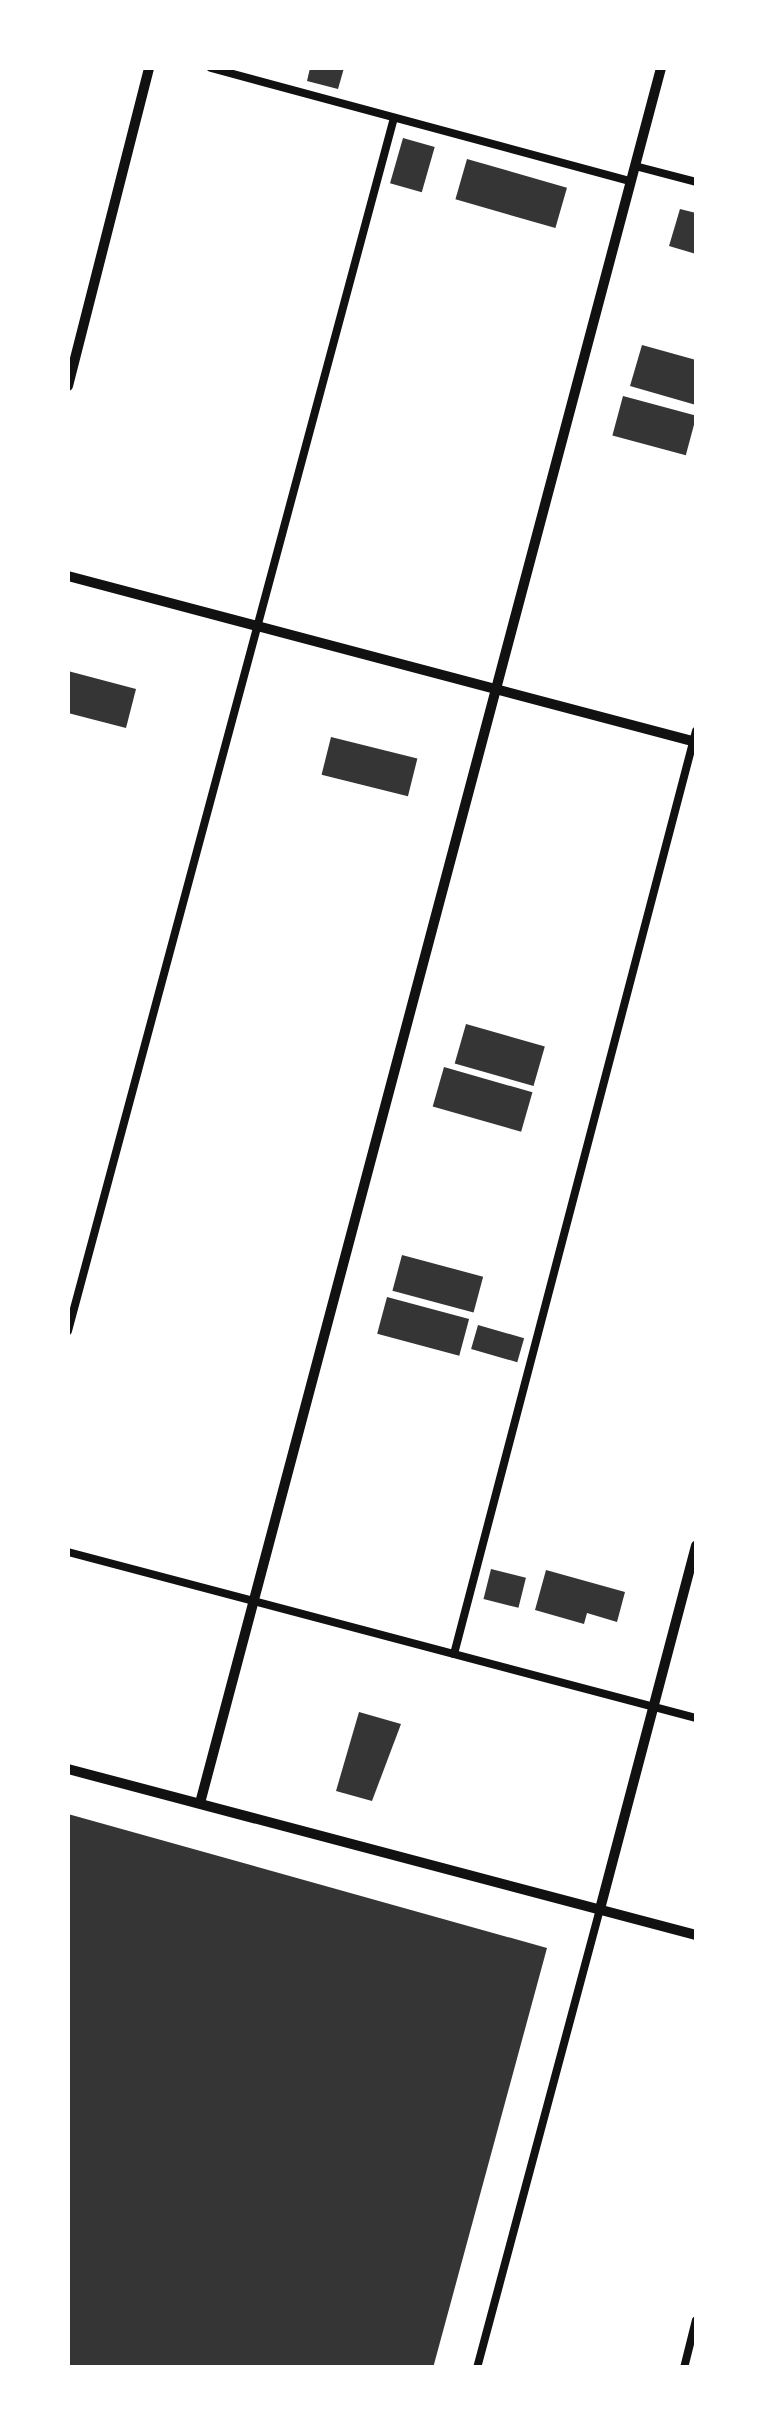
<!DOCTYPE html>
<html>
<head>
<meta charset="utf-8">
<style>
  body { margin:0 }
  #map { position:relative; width:764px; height:2435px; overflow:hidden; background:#fff; font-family:"PT Sans Narrow",sans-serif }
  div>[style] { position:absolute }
  .building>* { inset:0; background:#353535; transform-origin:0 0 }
  .service>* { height:8px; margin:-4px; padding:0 4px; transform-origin:4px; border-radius:4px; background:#111 }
  .minor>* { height:10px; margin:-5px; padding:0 5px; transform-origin:5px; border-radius:5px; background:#111 }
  span { translate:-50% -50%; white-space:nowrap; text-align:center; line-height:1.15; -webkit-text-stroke:8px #fff; paint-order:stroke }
  .frame { position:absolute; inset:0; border:70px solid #fff; pointer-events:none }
</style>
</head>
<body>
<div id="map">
  <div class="building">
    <div style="clip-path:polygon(310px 68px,344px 68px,338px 89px,307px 81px)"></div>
    <div style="left:403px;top:138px;width:33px;height:47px;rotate:16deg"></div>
    <div style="left:467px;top:159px;width:104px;height:42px;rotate:16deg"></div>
    <div style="clip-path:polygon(680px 209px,696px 213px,696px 254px,669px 246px)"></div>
    <div style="clip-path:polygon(642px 345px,696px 360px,696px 405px,630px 386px)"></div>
    <div style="left:623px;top:396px;width:76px;height:41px;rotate:15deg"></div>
    <div style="clip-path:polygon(68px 671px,136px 689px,126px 728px,68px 713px)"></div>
    <div style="left:331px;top:737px;width:89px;height:39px;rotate:14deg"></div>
    <div style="left:466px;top:1024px;width:82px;height:41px;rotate:16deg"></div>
    <div style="left:444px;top:1067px;width:92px;height:41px;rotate:16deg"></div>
    <div style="left:402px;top:1255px;width:84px;height:37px;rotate:15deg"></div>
    <div style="left:387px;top:1297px;width:85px;height:38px;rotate:15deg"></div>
    <div style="left:478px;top:1325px;width:48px;height:25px;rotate:16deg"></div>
    <div style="left:491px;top:1569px;width:36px;height:31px;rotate:14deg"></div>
    <div style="clip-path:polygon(546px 1570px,625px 1592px,617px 1622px,587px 1613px,584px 1624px,535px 1610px)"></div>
    <div style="clip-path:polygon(359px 1712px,401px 1724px,372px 1801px,336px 1791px)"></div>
    <div style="clip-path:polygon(68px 1814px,547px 1948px,433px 2368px,68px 2368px)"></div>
  </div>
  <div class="service">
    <div style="left:211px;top:68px;width:435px;rotate:15.1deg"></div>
    <div style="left:635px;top:166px;width:63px;rotate:14.7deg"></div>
    <div style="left:68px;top:1331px;width:1256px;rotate:-74.96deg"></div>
    <div style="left:68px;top:1552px;width:650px;rotate:14.81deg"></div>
    <div style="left:454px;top:1654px;width:954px;rotate:-75.31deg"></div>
    <div style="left:477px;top:2368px;width:475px;rotate:-75deg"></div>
    <div style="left:684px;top:2368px;width:49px;rotate:-76deg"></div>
  </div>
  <div class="minor">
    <div style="left:68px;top:386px;width:328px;rotate:-75.7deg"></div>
    <div style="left:68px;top:576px;width:650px;rotate:14.81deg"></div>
    <div style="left:68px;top:1769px;width:650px;rotate:14.81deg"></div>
    <div style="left:200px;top:1803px;width:1795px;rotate:-75.12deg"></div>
    <div style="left:600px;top:1909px;width:376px;rotate:-75.2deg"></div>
  </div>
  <div class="frame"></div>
</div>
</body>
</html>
